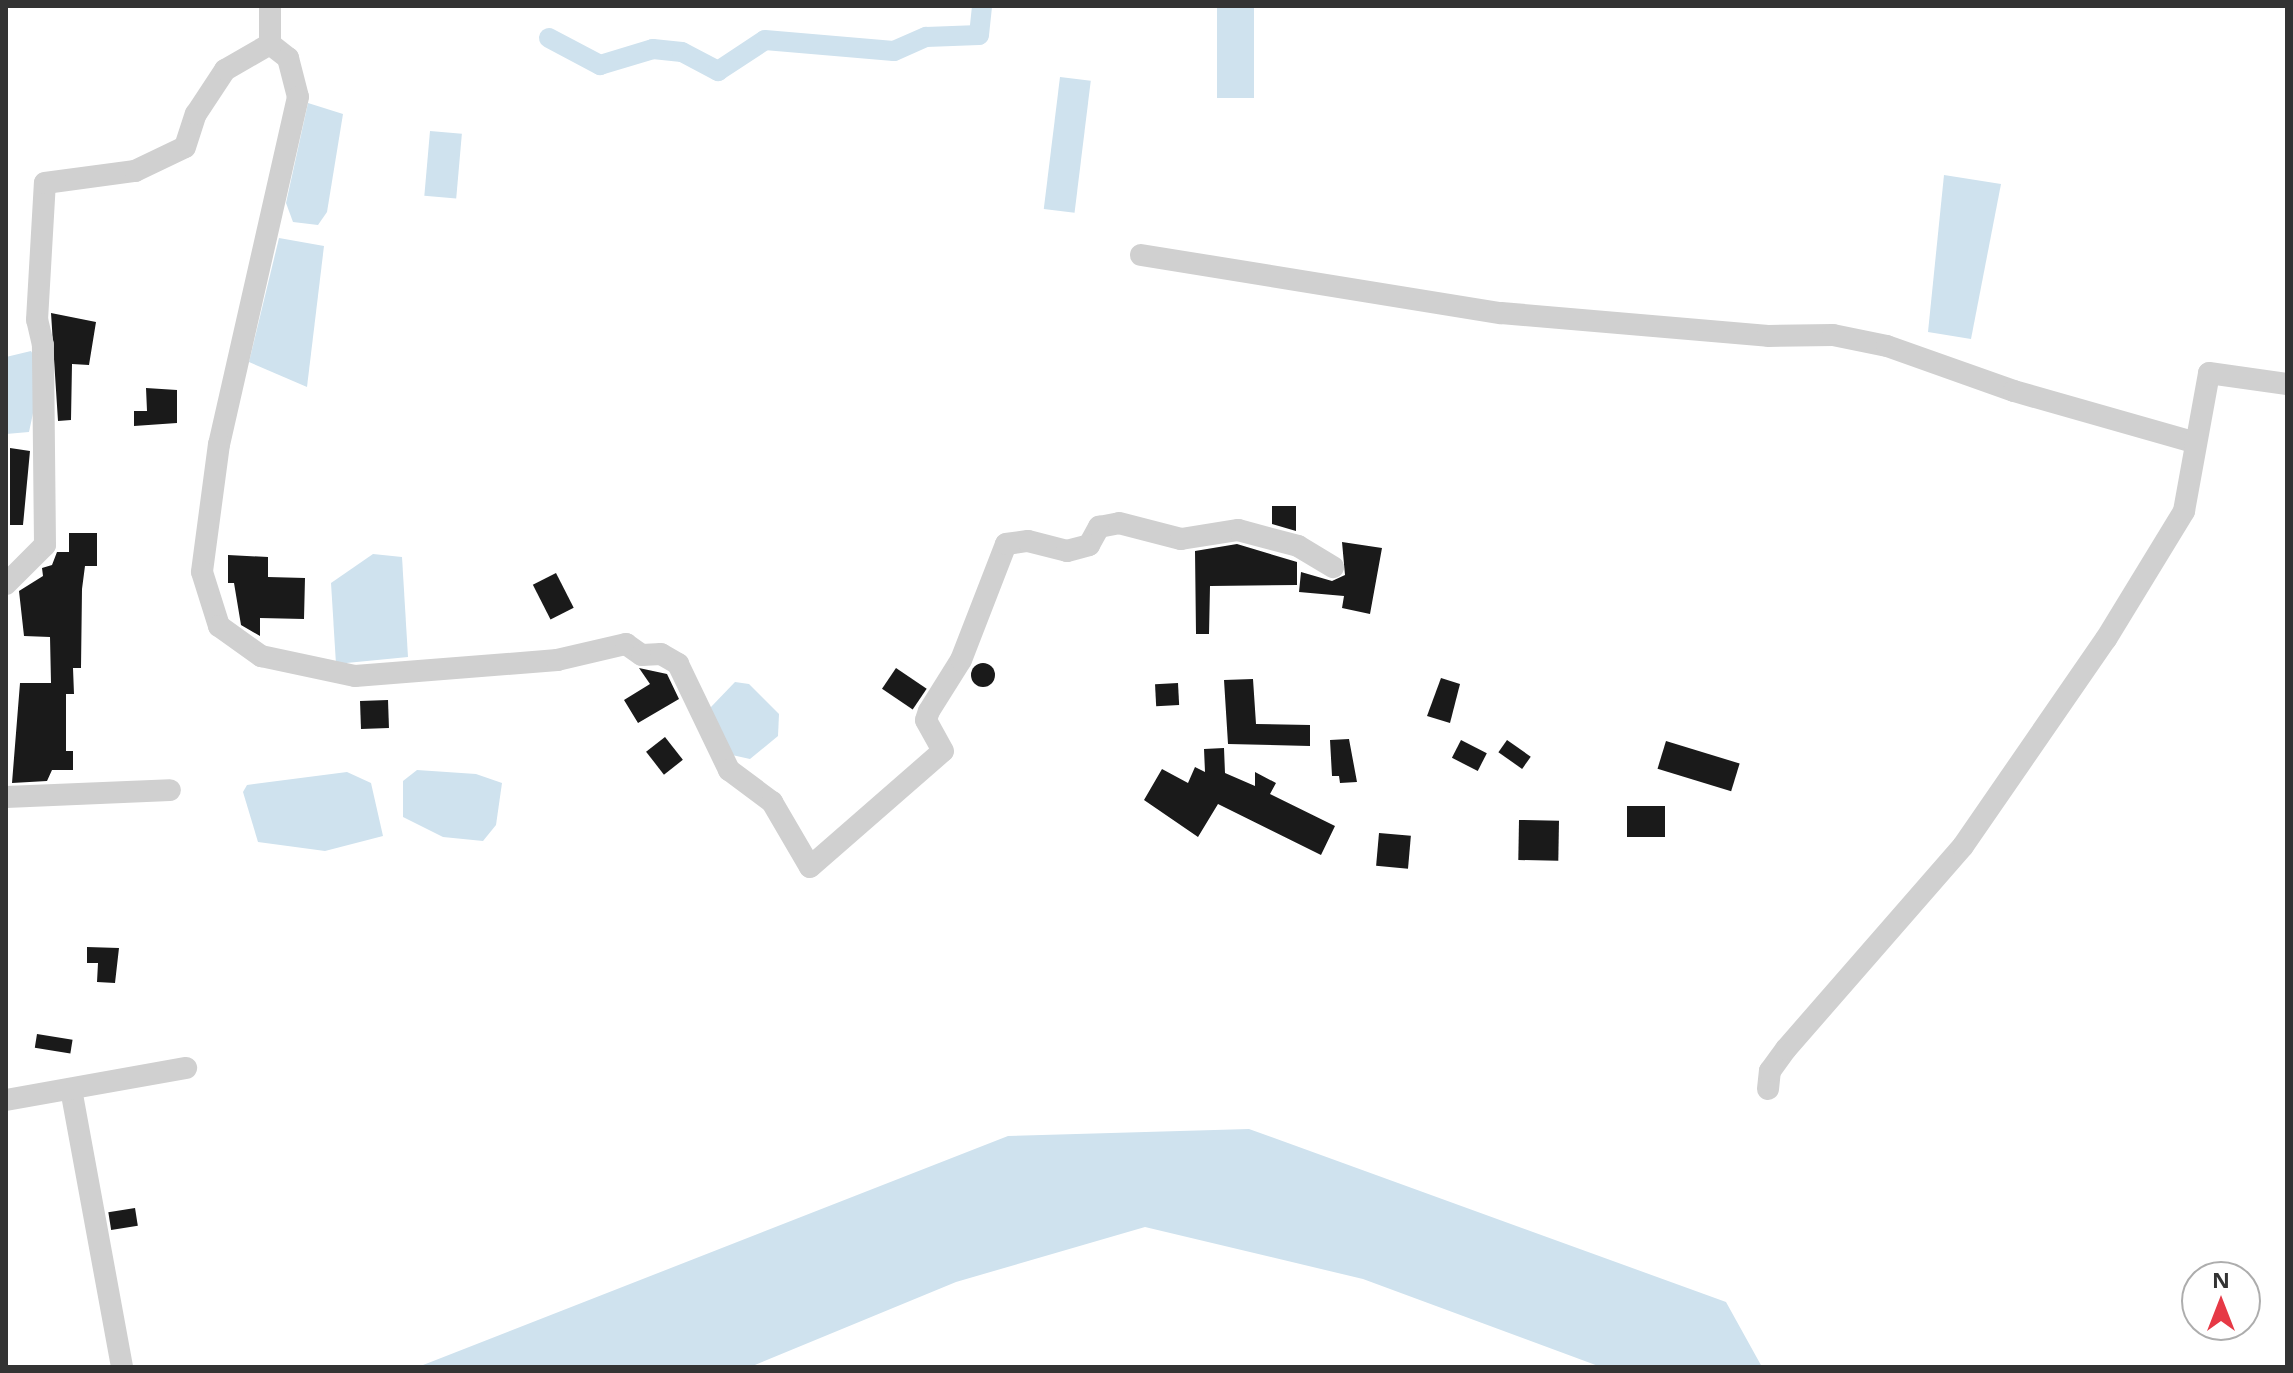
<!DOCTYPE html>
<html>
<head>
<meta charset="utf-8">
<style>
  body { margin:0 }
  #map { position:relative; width:2293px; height:1373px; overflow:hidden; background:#fff; font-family:"Noto Sans",sans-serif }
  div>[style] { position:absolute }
  .water>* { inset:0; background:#cfe2ee; transform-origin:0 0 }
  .canal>* { height:20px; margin:-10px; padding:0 10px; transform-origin:10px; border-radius:10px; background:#cfe2ee }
  .building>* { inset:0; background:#1a1a1a; transform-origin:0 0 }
  .round { border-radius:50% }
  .minor>* { height:22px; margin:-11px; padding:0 11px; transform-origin:11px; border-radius:11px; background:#d0d0d0 }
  span { translate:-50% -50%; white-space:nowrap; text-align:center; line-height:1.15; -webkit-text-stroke:8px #fff; paint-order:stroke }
  .frame { position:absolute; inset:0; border:8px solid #333; pointer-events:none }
  .north { position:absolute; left:2181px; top:1261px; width:80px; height:80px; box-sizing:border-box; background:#fff; border:2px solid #adadad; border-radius:50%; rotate:0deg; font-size:22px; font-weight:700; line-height:32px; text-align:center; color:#333 }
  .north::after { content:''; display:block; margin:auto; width:28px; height:36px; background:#e63946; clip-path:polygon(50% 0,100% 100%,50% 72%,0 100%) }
</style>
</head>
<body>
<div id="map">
  <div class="water">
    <div style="left:1217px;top:6px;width:37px;height:92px"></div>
    <div style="left:1060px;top:77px;width:31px;height:133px;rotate:7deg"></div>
    <div style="clip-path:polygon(308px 103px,343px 114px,327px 212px,318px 225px,293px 222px,286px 203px)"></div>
    <div style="left:430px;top:131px;width:32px;height:65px;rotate:5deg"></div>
    <div style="clip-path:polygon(1944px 175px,2001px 184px,1971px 339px,1928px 332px)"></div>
    <div style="clip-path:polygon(279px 238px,324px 246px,307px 387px,249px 362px)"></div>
    <div style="clip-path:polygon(31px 351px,42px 371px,29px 432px,6px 434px,6px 357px)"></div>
    <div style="clip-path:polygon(373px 554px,402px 557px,408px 657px,336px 664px,331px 583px)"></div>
    <div style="clip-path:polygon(735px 682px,749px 684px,779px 714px,778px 736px,750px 759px,732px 755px,710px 708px)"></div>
    <div style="clip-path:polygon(417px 770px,476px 774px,502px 783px,496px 825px,483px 841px,443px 837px,403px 817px,403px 781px)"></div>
    <div style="clip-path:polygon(347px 772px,371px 783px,383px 836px,325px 851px,258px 842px,243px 792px,247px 785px)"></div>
    <div style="clip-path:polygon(1249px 1129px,1726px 1302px,1762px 1367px,1601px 1367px,1363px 1279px,1145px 1227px,956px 1282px,750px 1367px,418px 1367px,1008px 1136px)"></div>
  </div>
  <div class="canal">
    <div style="left:549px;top:38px;width:58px;rotate:27.9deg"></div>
    <div style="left:600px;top:65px;width:55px;rotate:-16.8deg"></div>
    <div style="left:653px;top:49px;width:29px;rotate:6deg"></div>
    <div style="left:682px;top:52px;width:41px;rotate:27.8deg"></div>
    <div style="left:718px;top:71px;width:56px;rotate:-33.4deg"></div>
    <div style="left:765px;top:40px;width:129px;rotate:4.9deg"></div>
    <div style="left:894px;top:51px;width:35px;rotate:-24deg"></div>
    <div style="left:926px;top:37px;width:53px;rotate:-2.2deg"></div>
    <div style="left:979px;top:35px;width:29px;rotate:-84deg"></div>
  </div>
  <div class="building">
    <div style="clip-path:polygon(51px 313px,96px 322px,89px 365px,72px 364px,71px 420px,58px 421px)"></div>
    <div style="clip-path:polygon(146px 388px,177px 390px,177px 423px,134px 426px,134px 411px,147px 411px)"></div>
    <div style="clip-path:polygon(10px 448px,30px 451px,23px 525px,10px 525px)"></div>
    <div style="clip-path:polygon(1272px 506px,1296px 506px,1296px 531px,1272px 524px)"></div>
    <div style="clip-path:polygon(69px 533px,97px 533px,97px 566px,85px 566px,82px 589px,81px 668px,73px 668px,74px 694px,66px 694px,66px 751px,73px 751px,73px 770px,52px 770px,47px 781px,12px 783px,20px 683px,51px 683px,50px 637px,24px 636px,19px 591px,43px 576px,42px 568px,52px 565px,57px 552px,69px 552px)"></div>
    <div style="clip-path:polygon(1342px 542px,1382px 548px,1370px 614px,1342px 608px,1344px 596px,1299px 592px,1301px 572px,1332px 581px,1345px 575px)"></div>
    <div style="clip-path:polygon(1237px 544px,1297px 562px,1297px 585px,1210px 586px,1209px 634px,1196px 634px,1195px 551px)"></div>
    <div style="clip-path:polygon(228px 555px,268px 557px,268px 577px,305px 578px,304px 619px,260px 618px,260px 636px,241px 625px,234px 583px,228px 583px)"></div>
    <div style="left:556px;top:573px;width:39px;height:26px;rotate:63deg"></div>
    <div class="round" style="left:971px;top:663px;width:24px;height:24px"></div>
    <div style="clip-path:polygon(639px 668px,667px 674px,679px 699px,638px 723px,624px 700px,650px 684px)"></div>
    <div style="left:896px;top:668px;width:37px;height:25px;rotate:34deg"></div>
    <div style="clip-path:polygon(1441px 678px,1460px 684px,1450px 723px,1427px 716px)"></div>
    <div style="clip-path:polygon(1253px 679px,1256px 724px,1310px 725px,1310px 746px,1228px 744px,1224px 680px)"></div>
    <div style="left:1178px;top:683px;width:22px;height:23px;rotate:87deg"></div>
    <div style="left:388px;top:700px;width:28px;height:28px;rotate:88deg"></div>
    <div style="left:665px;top:737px;width:29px;height:24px;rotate:52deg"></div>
    <div style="clip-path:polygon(1349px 739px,1357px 782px,1340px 783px,1339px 776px,1332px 776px,1330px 740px)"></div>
    <div style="left:1461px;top:740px;width:29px;height:20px;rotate:27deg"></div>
    <div style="left:1507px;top:740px;width:29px;height:15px;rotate:35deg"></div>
    <div style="left:1666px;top:741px;width:77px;height:29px;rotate:17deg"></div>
    <div style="clip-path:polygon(1224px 748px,1225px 773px,1255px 786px,1255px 772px,1276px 783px,1270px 794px,1335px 826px,1321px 855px,1218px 804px,1198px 837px,1144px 800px,1162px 769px,1188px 783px,1195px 767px,1205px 772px,1204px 749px)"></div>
    <div style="left:1627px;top:806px;width:38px;height:31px"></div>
    <div style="left:1519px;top:820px;width:40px;height:40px;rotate:1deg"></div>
    <div style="left:1379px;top:833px;width:32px;height:33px;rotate:5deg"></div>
    <div style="clip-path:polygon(87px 947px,119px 948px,115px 983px,97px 982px,98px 963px,87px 963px)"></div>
    <div style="left:37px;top:1034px;width:36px;height:14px;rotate:9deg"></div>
    <div style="left:135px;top:1208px;width:18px;height:27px;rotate:81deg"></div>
  </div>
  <div class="minor">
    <div style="left:270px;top:44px;width:23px;rotate:38deg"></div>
    <div style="left:288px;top:58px;width:40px;rotate:75.6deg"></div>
    <div style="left:298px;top:97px;width:356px;rotate:102.8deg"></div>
    <div style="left:219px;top:444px;width:129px;rotate:97.6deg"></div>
    <div style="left:202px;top:572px;width:57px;rotate:72.5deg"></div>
    <div style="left:219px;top:626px;width:52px;rotate:35.5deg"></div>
    <div style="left:261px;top:656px;width:96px;rotate:12deg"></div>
    <div style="left:355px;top:676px;width:203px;rotate:-4.5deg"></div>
    <div style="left:557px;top:660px;width:71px;rotate:-13.1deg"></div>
    <div style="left:626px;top:644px;width:19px;rotate:35deg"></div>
    <div style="left:642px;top:655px;width:19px;rotate:-3deg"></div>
    <div style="left:661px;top:654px;width:20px;rotate:30deg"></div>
    <div style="left:678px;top:664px;width:118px;rotate:64.3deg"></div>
    <div style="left:729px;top:770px;width:54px;rotate:36.7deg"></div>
    <div style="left:772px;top:802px;width:75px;rotate:59.7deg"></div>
    <div style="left:810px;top:867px;width:176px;rotate:-41.1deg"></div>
    <div style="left:943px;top:751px;width:35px;rotate:-119deg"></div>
    <div style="left:926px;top:720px;width:9px;rotate:-72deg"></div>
    <div style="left:929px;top:711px;width:60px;rotate:-57.9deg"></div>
    <div style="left:961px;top:660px;width:124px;rotate:-68.8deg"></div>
    <div style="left:1006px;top:544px;width:22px;rotate:-8deg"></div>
    <div style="left:1028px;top:541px;width:40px;rotate:14.4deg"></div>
    <div style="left:1067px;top:551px;width:23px;rotate:-15deg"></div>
    <div style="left:1089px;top:545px;width:21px;rotate:-61deg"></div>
    <div style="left:1099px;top:527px;width:20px;rotate:-11deg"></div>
    <div style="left:1119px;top:523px;width:64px;rotate:14.5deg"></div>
    <div style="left:1181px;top:539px;width:58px;rotate:-9deg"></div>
    <div style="left:1238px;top:530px;width:62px;rotate:14.9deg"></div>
    <div style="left:1298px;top:546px;width:41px;rotate:31deg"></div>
    <div style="left:1141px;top:255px;width:365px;rotate:9.2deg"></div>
    <div style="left:1501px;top:313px;width:268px;rotate:4.9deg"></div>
    <div style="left:1768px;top:336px;width:65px;rotate:-0.9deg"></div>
    <div style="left:1833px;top:335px;width:55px;rotate:11.5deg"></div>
    <div style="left:1887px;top:346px;width:135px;rotate:19.5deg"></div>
    <div style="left:2014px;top:391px;width:189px;rotate:15.9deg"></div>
    <div style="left:6px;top:584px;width:55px;rotate:-45deg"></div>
    <div style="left:45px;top:545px;width:200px;rotate:-90.6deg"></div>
    <div style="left:43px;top:345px;width:26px;rotate:-103deg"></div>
    <div style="left:37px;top:320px;width:137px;rotate:-86.7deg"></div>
    <div style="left:45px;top:183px;width:91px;rotate:-7.6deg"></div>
    <div style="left:135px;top:171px;width:55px;rotate:-25.6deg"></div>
    <div style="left:185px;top:147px;width:35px;rotate:-72deg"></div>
    <div style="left:196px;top:114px;width:53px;rotate:-56.6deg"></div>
    <div style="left:225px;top:70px;width:52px;rotate:-30deg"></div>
    <div style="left:270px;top:44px;width:38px;rotate:-90deg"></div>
    <div style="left:6px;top:797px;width:164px;rotate:-2.4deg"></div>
    <div style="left:71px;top:1089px;width:283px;rotate:79.6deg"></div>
    <div style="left:1768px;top:1089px;width:18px;rotate:-84deg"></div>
    <div style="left:1770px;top:1071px;width:27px;rotate:-54deg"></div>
    <div style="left:1786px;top:1049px;width:269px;rotate:-48.9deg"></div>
    <div style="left:1963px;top:846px;width:252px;rotate:-55.4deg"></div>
    <div style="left:2106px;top:639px;width:150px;rotate:-58.6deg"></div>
    <div style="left:2184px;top:511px;width:140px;rotate:-79.7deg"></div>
    <div style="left:2209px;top:373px;width:79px;rotate:8deg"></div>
    <div style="left:6px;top:1100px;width:183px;rotate:-10.1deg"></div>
  </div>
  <div class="frame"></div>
  <div class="north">N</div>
</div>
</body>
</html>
